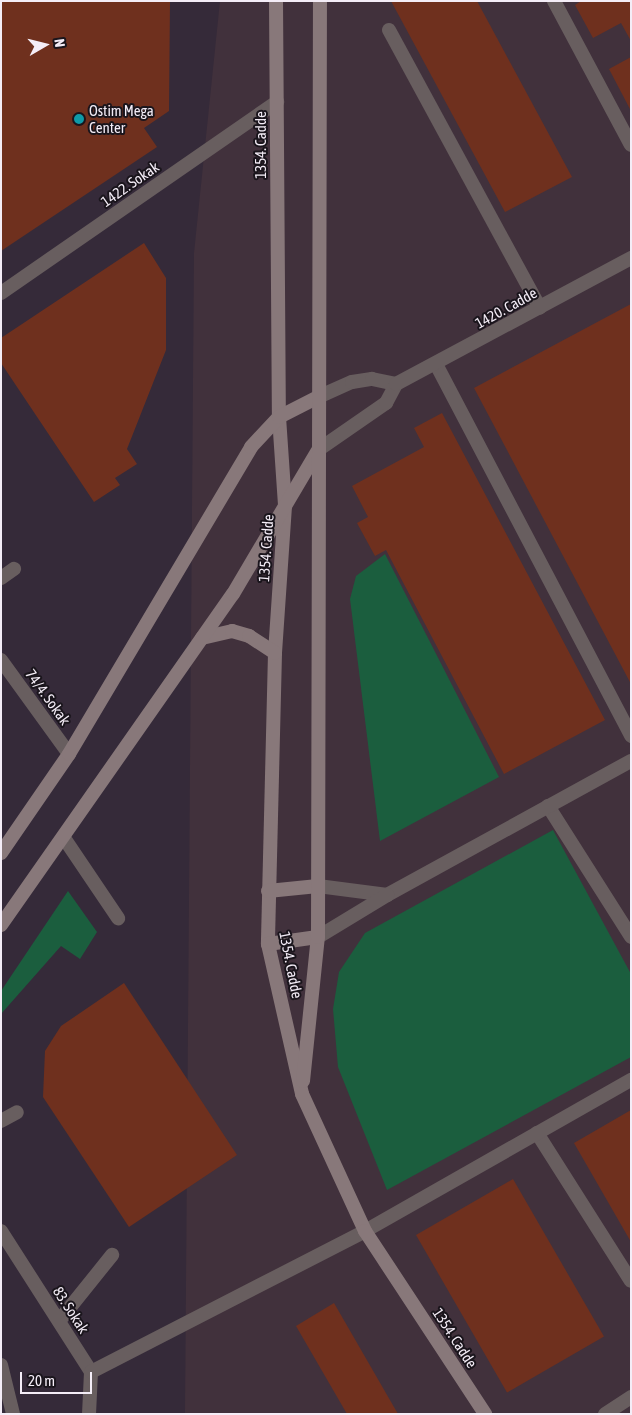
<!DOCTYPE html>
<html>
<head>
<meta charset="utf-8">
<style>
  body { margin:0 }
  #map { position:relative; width:632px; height:1415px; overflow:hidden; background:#352a39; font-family:"Asap Condensed",sans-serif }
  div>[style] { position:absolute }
  .industrial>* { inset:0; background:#41313c }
  .green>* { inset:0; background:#1b5e3e }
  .building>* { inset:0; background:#6f301e; transform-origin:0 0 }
  .service>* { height:14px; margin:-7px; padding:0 7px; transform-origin:7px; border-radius:7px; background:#685e5f }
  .minor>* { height:14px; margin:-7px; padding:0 7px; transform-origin:7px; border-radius:7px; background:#685e5f }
  .tertiary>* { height:14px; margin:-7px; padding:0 7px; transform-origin:7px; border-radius:7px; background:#685e5f }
  .secondary>* { height:14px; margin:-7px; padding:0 7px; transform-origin:7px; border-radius:7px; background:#88787a }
  .dots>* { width:14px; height:14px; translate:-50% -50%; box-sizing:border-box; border:2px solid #1a151c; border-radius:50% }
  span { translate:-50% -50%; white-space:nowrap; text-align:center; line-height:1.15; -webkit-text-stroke:4px #1a151c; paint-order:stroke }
  .poi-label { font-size:15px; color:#f4edf7 }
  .left { translate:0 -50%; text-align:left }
  .street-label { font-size:15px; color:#f4edf7 }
  .frame { position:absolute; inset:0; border:2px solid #f4edf7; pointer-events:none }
  .north { position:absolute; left:20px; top:20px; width:50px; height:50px; -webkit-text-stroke:4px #1a151c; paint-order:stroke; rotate:82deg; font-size:14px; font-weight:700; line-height:20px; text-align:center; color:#f4edf7 }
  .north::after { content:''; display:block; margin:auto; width:18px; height:22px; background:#f4edf7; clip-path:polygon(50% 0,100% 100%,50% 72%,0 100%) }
  .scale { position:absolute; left:20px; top:1372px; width:72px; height:22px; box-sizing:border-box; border:2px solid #f4edf7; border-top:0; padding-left:6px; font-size:15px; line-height:18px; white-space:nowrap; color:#f4edf7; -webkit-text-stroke:4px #1a151c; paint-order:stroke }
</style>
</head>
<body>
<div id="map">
  <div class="industrial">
    <div style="clip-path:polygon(220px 1px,631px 1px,631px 1414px,185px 1414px,194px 253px)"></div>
  </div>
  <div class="green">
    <div style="clip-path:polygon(385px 554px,499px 777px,380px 841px,350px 599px,356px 576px)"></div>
    <div style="clip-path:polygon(553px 830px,631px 974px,631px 1057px,387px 1190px,338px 1067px,333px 1009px,339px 972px,365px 933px)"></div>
    <div style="clip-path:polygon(68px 891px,97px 932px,80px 959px,61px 946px,1px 1014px,1px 991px)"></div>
  </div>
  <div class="building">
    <div style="clip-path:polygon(1px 1px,170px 1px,169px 111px,144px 128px,157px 147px,1px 251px)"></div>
    <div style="clip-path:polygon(391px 1px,477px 1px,572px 177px,505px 212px)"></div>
    <div style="clip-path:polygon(581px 1px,631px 1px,631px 41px,621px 23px,593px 38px,575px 5px)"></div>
    <div style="clip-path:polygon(631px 57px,631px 111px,609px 69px)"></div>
    <div style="clip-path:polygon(144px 243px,166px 278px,166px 350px,127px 449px,137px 464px,115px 478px,120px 485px,94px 502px,1px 363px,1px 338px)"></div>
    <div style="clip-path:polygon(631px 304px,631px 684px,474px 388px)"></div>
    <div style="clip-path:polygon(442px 413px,605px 720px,504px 774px,386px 550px,375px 556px,357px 523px,368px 517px,352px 486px,424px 447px,414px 428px)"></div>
    <div style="clip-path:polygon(124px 983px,237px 1155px,129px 1227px,43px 1097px,45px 1051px,61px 1026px)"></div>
    <div style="clip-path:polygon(631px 1110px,631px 1242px,574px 1143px)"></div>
    <div style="left:513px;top:1179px;width:182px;height:112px;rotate:60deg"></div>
    <div style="clip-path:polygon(334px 1303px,398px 1414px,347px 1414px,296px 1326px)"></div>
  </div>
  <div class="service">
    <div style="left:554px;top:1px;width:163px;rotate:61.9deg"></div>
    <div style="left:1px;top:578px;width:16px;rotate:-35deg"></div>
    <div style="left:548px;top:806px;width:155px;rotate:57.6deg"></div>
    <div style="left:64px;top:838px;width:97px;rotate:56deg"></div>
    <div style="left:387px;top:895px;width:278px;rotate:-28.8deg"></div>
    <div style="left:1px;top:1121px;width:18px;rotate:-29deg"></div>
    <div style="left:537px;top:1133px;width:175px;rotate:57.6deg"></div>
    <div style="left:365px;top:1231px;width:306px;rotate:-29.6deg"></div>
    <div style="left:59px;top:1321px;width:85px;rotate:-51.2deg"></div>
    <div style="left:1px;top:1365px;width:50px;rotate:76.2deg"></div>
    <div style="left:605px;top:1414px;width:31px;rotate:-33deg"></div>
  </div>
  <div class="minor">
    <div style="left:389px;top:30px;width:316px;rotate:61.5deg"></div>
    <div style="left:437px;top:366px;width:418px;rotate:62.3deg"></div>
    <div style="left:318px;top:397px;width:37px;rotate:-24deg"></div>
    <div style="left:352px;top:382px;width:20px;rotate:-9deg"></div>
    <div style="left:372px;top:379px;width:25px;rotate:12deg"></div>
    <div style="left:318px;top:450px;width:83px;rotate:-34.7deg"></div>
    <div style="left:386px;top:403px;width:21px;rotate:-62deg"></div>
    <div style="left:396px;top:384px;width:267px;rotate:-28.2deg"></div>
    <div style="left:1px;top:1231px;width:167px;rotate:57.4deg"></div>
    <div style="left:91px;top:1372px;width:42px;rotate:92.7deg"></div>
    <div style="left:91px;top:1372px;width:308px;rotate:-27.2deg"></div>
  </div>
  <div class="tertiary">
    <div style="left:1px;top:293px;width:336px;rotate:-34.7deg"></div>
    <div style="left:1px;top:660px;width:116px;rotate:54.1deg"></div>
    <div style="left:318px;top:886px;width:70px;rotate:7.4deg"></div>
    <div style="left:318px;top:937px;width:81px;rotate:-31.3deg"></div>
  </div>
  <div class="secondary">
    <div style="left:276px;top:1px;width:416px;rotate:89.6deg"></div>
    <div style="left:279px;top:417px;width:89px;rotate:86.1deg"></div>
    <div style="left:285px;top:506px;width:147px;rotate:93.9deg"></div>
    <div style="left:275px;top:653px;width:291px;rotate:91.4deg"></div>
    <div style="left:268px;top:944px;width:154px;rotate:77.2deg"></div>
    <div style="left:302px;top:1094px;width:151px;rotate:65.3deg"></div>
    <div style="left:365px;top:1231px;width:219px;rotate:56.7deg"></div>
    <div style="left:202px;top:638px;width:31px;rotate:-13deg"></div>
    <div style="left:232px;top:631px;width:18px;rotate:16deg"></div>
    <div style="left:249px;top:636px;width:31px;rotate:33deg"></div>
    <div style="left:1px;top:853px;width:120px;rotate:-55.5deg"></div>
    <div style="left:69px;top:754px;width:357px;rotate:-59.3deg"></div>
    <div style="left:251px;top:447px;width:41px;rotate:-47deg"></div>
    <div style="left:279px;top:417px;width:44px;rotate:-27.1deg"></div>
    <div style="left:268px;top:891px;width:50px;rotate:-5.7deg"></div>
    <div style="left:1px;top:925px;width:404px;rotate:-55deg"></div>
    <div style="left:233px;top:594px;width:165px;rotate:-59.4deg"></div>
    <div style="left:268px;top:944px;width:50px;rotate:-8deg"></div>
    <div style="left:303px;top:1081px;width:145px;rotate:-84.1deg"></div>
    <div style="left:318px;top:937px;width:936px;rotate:-89.88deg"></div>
  </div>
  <div class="dots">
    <div style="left:79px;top:119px;background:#0f9aa8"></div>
  </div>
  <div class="poi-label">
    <span class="left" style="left:89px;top:119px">Ostim Mega<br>Center</span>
  </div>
  <div class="street-label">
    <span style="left:261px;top:145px;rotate:-90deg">1354. Cadde</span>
    <span style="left:130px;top:184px;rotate:-35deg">1422. Sokak</span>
    <span style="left:506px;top:308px;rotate:-29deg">1420. Cadde</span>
    <span style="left:266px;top:548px;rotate:-86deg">1354. Cadde</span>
    <span style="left:48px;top:697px;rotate:54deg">74/4. Sokak</span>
    <span style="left:291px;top:965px;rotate:79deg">1354. Cadde</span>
    <span style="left:71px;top:1310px;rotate:57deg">83. Sokak</span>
    <span style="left:455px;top:1338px;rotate:57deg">1354. Cadde</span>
  </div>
  <div class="frame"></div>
  <div class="north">N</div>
  <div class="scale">20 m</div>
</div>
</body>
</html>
